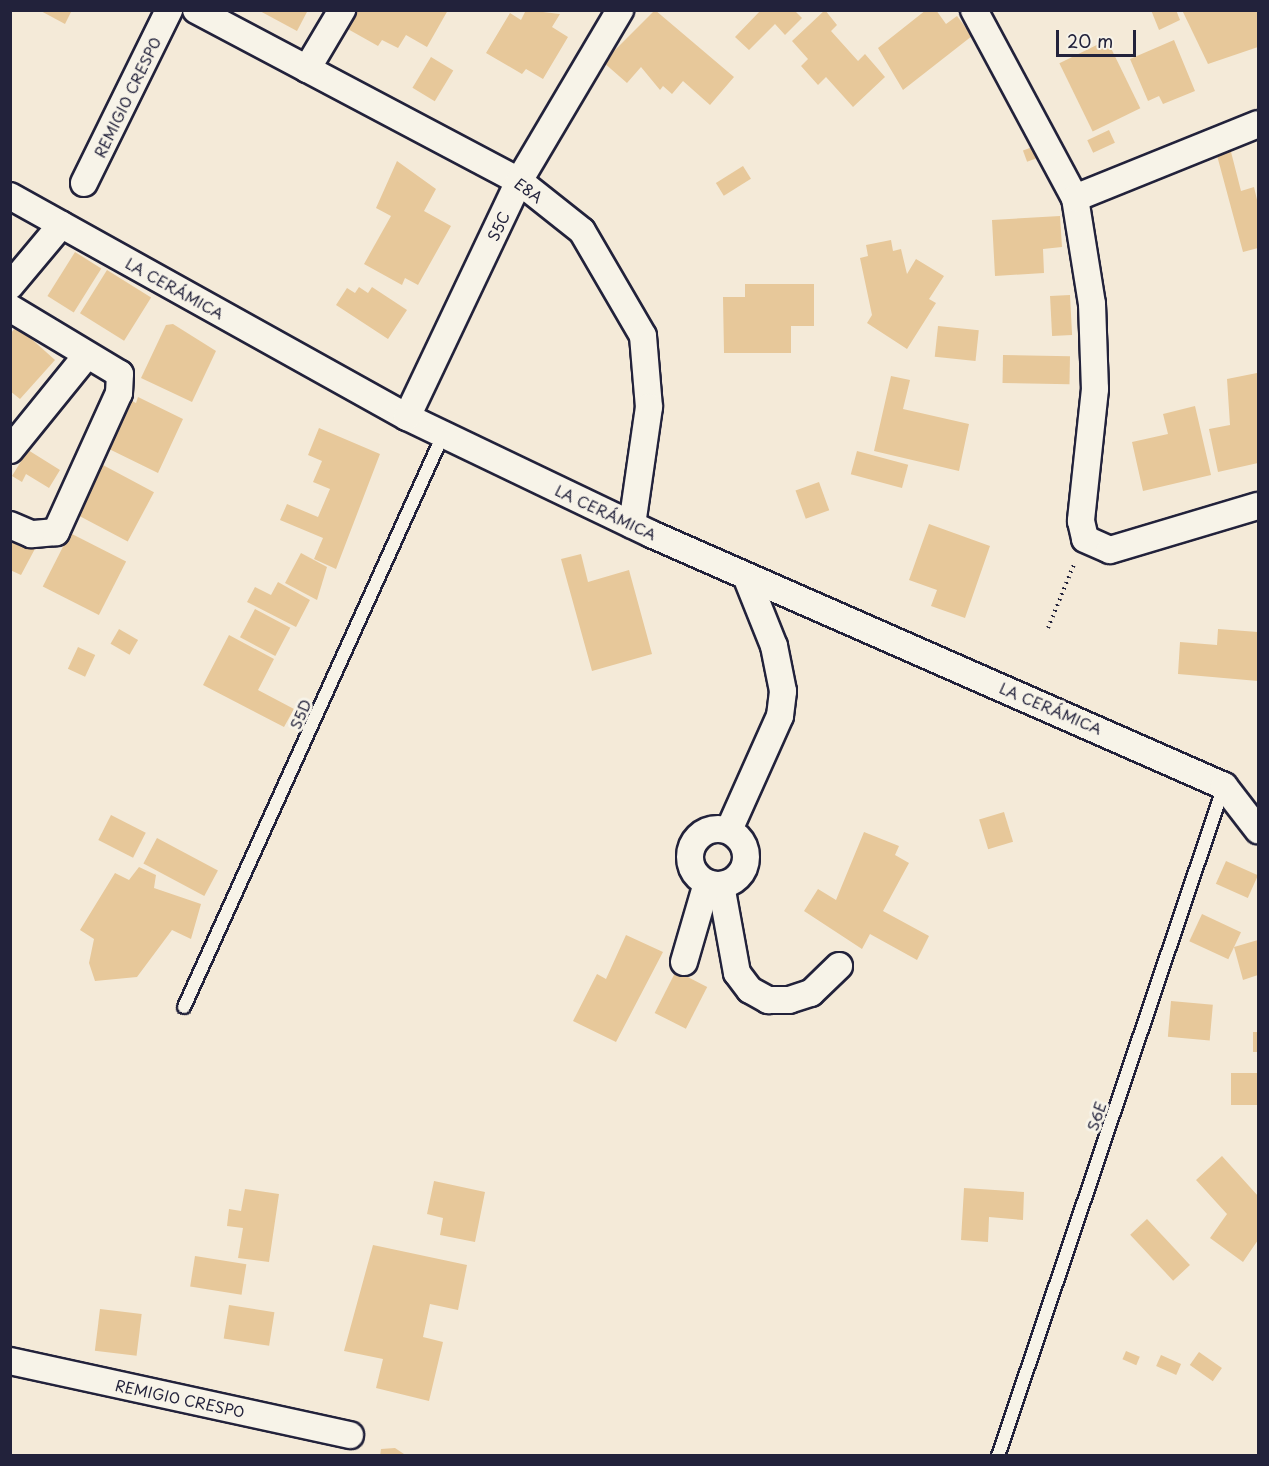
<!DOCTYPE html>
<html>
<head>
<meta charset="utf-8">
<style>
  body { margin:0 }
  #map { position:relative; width:1269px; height:1466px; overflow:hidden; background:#f4ead8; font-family:"Playpen Sans",sans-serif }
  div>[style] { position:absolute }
  .building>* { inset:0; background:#e7c89a; transform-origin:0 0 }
  .path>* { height:4px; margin-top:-2px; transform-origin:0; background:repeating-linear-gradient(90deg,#22223b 0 1.5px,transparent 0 6px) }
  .roads { filter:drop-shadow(2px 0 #22223b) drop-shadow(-2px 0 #22223b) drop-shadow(0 2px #22223b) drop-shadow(0 -2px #22223b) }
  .service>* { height:12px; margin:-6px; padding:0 6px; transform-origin:6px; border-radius:6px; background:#f7f3e8 }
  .minor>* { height:26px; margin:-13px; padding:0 13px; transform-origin:13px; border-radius:13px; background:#f7f3e8 }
  .minor>.ring { margin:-13px; padding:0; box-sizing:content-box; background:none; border:26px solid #f7f3e8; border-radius:50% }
  span { translate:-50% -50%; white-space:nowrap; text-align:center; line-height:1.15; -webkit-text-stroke:6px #f7f3e8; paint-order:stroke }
  .street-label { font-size:15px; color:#22223b }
  .frame { position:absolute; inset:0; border:12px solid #22223b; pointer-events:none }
  .scale { position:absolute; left:1056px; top:30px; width:80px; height:27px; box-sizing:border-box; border:3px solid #22223b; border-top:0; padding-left:8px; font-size:18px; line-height:21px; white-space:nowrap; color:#22223b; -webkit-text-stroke:4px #f7f3e8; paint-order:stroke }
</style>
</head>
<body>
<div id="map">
  <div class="building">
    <div style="clip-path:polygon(39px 10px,72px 10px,65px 24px)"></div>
    <div style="clip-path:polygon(258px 10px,308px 10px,297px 31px)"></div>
    <div style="clip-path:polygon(356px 10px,448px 10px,427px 47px,406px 35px,398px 48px,382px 40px,378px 46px,346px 28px)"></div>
    <div style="clip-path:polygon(526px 10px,560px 14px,552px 27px,568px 37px,543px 79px,526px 69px,522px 74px,486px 53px,510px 13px,521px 20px)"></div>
    <div style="clip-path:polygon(655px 10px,734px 77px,710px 105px,683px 81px,672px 94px,663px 86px,660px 90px,641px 67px,627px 83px,603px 62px)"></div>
    <div style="clip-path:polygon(761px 10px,794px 10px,802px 18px,785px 35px,775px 24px,749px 50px,735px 37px)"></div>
    <div style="clip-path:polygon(825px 10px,837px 25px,831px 31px,858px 61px,865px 54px,885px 77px,853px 107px,826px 77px,818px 85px,801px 66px,808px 59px,792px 41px)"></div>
    <div style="clip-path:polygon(926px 10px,936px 10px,946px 24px,957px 16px,972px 36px,903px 90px,878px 48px)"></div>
    <div style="clip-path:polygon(1151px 10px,1176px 10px,1180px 20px,1159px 30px)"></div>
    <div style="clip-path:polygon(1182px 10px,1258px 10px,1258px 47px,1208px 64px)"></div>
    <div style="left:1107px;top:40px;width:76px;height:53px;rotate:64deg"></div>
    <div style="clip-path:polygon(1174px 40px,1195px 91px,1163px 104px,1159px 96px,1148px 101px,1130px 59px)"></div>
    <div style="left:431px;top:57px;width:26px;height:36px;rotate:31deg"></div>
    <div style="left:1109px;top:130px;width:14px;height:24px;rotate:65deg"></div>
    <div style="clip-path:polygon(1229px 144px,1241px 191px,1254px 187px,1258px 204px,1258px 248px,1243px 252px,1215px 148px)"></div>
    <div style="left:1038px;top:145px;width:12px;height:16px;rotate:70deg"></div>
    <div style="clip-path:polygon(397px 161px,436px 189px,424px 211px,451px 226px,418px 285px,405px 278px,402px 285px,364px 264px,391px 216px,376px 208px)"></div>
    <div style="left:743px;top:166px;width:15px;height:32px;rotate:58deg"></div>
    <div style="clip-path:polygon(1060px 216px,1062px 247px,1043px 249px,1044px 273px,995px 276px,992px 220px)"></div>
    <div style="clip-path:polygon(891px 240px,893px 251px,901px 249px,907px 274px,916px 259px,944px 276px,929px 299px,936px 303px,907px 349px,867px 323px,872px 315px,860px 258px,868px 256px,866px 245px)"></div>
    <div style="left:75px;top:252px;width:31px;height:52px;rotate:32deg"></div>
    <div style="left:107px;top:270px;width:52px;height:51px;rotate:32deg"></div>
    <div style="clip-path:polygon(745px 284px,814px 284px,814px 326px,791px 326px,791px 353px,724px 353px,723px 297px,745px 297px)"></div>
    <div style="clip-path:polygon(359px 287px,368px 293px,372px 287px,407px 310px,388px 339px,336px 305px,347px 288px,355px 293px)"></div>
    <div style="left:1070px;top:295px;width:40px;height:20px;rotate:87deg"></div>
    <div style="clip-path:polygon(173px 324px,216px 351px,192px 402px,141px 378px,166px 325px)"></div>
    <div style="clip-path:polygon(17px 326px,55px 360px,20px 399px,10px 391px,10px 334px)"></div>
    <div style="left:938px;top:326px;width:41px;height:31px;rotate:6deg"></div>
    <div style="left:1003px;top:355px;width:67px;height:28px;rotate:1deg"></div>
    <div style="clip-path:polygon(1257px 373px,1258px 463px,1218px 472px,1209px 429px,1230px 425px,1227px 379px)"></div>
    <div style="clip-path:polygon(891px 376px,910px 380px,903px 409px,969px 424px,959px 471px,874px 451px)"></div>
    <div style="clip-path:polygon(138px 397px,183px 419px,158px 473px,107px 448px,130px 400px,136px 403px)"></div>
    <div style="clip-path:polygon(1195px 406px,1211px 475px,1143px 491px,1132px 442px,1168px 434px,1163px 414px)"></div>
    <div style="clip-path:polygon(319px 428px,380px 454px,336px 569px,314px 559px,323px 538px,280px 520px,287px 504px,318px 517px,330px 489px,313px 482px,322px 461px,308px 455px)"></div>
    <div style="clip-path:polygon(28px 450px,60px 470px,49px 488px,26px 474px,22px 482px,12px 476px)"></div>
    <div style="left:857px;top:451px;width:53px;height:24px;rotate:15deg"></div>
    <div style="left:101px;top:464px;width:60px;height:56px;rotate:28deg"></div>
    <div style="left:819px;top:482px;width:30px;height:25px;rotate:70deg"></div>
    <div style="clip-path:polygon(929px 524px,990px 546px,965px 618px,931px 606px,937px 590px,909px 580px)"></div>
    <div style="clip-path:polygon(10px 530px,37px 545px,21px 575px,10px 570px)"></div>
    <div style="left:70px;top:533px;width:63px;height:60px;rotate:27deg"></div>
    <div style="clip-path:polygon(301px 553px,327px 567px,317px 600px,285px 583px)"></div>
    <div style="clip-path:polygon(581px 554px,588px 582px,629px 570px,652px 654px,592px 671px,561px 559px)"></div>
    <div style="clip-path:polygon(278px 582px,310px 600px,296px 627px,247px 602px,255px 587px,271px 595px)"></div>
    <div style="left:255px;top:609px;width:40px;height:32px;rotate:28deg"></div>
    <div style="left:119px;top:629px;width:22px;height:17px;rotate:30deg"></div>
    <div style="clip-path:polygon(1218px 629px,1258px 632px,1258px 681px,1178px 674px,1180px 642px,1217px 645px)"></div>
    <div style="clip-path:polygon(229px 635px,274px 659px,258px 690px,294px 709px,284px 727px,203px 685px)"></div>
    <div style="left:78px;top:647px;width:19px;height:24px;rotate:25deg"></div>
    <div style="left:1004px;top:812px;width:31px;height:26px;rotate:73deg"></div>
    <div style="left:111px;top:815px;width:39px;height:28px;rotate:27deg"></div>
    <div style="clip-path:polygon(864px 832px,899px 846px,895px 855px,909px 863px,883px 911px,929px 936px,917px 960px,870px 934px,862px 949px,804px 911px,818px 889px,836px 900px)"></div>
    <div style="left:157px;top:838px;width:69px;height:29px;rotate:28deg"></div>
    <div style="left:1226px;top:861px;width:35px;height:25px;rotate:24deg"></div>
    <div style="clip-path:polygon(139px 867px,156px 875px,154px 888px,201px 904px,191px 939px,172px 930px,137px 977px,95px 981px,89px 963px,94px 939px,80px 930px,115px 873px,129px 880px)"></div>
    <div style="left:1202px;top:914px;width:43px;height:30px;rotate:25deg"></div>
    <div style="clip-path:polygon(626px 935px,663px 952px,616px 1042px,573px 1021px,597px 974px,606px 979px)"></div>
    <div style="clip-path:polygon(1258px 940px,1258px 975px,1243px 980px,1234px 947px)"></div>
    <div style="left:676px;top:971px;width:35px;height:47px;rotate:27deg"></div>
    <div style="left:1171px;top:1001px;width:42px;height:36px;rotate:5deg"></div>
    <div style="left:1253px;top:1032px;width:5px;height:20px"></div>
    <div style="left:1258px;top:1073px;width:32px;height:27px;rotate:90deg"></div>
    <div style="clip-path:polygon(1222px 1156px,1258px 1196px,1258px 1240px,1243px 1262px,1210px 1238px,1227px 1214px,1196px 1180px)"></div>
    <div style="clip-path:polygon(434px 1181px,485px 1192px,475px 1242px,440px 1235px,443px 1218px,427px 1214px)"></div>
    <div style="clip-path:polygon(964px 1188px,1024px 1192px,1023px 1220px,989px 1217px,988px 1242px,961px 1240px)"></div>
    <div style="clip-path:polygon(245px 1189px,279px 1194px,269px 1262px,238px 1258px,243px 1228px,227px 1226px,229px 1209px,241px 1211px)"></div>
    <div style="left:1147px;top:1219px;width:63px;height:23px;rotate:47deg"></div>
    <div style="clip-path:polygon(373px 1245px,467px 1265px,458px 1310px,430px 1304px,423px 1337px,443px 1342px,429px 1401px,376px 1388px,383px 1359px,344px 1351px)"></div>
    <div style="left:195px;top:1256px;width:52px;height:31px;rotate:9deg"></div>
    <div style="left:229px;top:1305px;width:46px;height:34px;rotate:9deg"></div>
    <div style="left:100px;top:1309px;width:42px;height:42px;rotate:7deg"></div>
    <div style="left:1126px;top:1351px;width:15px;height:9px;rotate:23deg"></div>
    <div style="left:1199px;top:1352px;width:28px;height:16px;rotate:35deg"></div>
    <div style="left:1161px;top:1355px;width:22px;height:12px;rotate:24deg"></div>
    <div style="clip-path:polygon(395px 1448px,407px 1456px,380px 1456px,381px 1449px)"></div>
  </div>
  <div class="path">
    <div style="left:1048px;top:628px;width:71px;rotate:-67.8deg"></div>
  </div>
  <div class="roads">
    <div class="service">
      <div style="left:184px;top:1007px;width:628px;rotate:-65.64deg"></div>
      <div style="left:998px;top:1456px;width:707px;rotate:-71.36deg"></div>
    </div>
    <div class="minor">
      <div style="left:196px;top:10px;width:365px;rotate:27.9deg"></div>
      <div style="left:519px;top:181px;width:80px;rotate:38.4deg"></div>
      <div style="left:582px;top:231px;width:121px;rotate:59.8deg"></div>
      <div style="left:643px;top:336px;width:71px;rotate:85.2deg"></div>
      <div style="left:649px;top:407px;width:119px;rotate:98.2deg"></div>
      <div style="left:974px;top:10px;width:213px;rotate:61.8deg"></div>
      <div style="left:1075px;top:198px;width:107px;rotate:80.9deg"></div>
      <div style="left:1092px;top:304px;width:85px;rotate:88deg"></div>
      <div style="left:1095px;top:389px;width:133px;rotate:96.1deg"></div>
      <div style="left:1081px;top:521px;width:18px;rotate:77deg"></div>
      <div style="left:1085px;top:539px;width:27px;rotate:24deg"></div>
      <div style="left:1110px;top:550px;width:154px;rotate:-16.6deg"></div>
      <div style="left:307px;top:69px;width:69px;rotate:-59.3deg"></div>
      <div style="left:84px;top:183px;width:193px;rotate:-63.8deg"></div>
      <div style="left:10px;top:196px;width:454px;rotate:29.1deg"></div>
      <div style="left:407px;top:417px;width:271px;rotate:25.6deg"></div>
      <div style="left:651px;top:534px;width:626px;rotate:23.74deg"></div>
      <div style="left:1224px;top:786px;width:56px;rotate:52.3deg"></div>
      <div style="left:1075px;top:198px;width:197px;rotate:-22deg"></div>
      <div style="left:10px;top:286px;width:80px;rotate:-50.1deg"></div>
      <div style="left:10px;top:308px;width:128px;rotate:31deg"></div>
      <div style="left:120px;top:374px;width:19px;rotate:93deg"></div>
      <div style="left:119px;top:393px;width:153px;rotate:114.4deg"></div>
      <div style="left:56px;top:532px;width:25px;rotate:175deg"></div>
      <div style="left:31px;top:534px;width:23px;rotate:-157deg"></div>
      <div style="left:407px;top:417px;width:261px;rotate:-64.6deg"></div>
      <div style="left:519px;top:181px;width:199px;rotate:-59.4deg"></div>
      <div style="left:10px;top:450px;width:121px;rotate:-51deg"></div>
      <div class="ring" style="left:690px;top:829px;width:30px;height:30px"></div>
      <div style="left:729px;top:830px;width:125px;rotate:-65.9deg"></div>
      <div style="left:780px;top:716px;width:25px;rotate:-83deg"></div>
      <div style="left:783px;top:691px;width:46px;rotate:-101.3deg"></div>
      <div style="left:774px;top:646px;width:75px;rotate:-111.8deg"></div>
      <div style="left:721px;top:885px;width:89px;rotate:79.7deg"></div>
      <div style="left:737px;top:973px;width:21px;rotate:53deg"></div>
      <div style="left:750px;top:990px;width:21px;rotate:29deg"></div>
      <div style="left:768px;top:1000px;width:21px"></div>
      <div style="left:789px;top:1000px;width:23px;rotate:-18deg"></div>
      <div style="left:811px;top:993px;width:39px;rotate:-44deg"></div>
      <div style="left:684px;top:962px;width:82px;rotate:-73.8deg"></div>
      <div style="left:10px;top:1361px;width:348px;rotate:12.3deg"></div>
    </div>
  </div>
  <div class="street-label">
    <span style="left:127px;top:97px;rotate:-64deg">REMIGIO CRESPO</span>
    <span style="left:529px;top:190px;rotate:36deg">E8A</span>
    <span style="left:498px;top:226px;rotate:-64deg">S5C</span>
    <span style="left:175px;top:288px;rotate:29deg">LA CERÁMICA</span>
    <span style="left:606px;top:512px;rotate:25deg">LA CERÁMICA</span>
    <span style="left:1051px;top:708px;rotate:23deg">LA CERÁMICA</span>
    <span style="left:300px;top:714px;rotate:-66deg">S5D</span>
    <span style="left:1096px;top:1116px;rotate:-71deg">S6E</span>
    <span style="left:180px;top:1398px;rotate:12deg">REMIGIO CRESPO</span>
  </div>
  <div class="frame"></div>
  <div class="scale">20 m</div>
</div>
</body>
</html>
